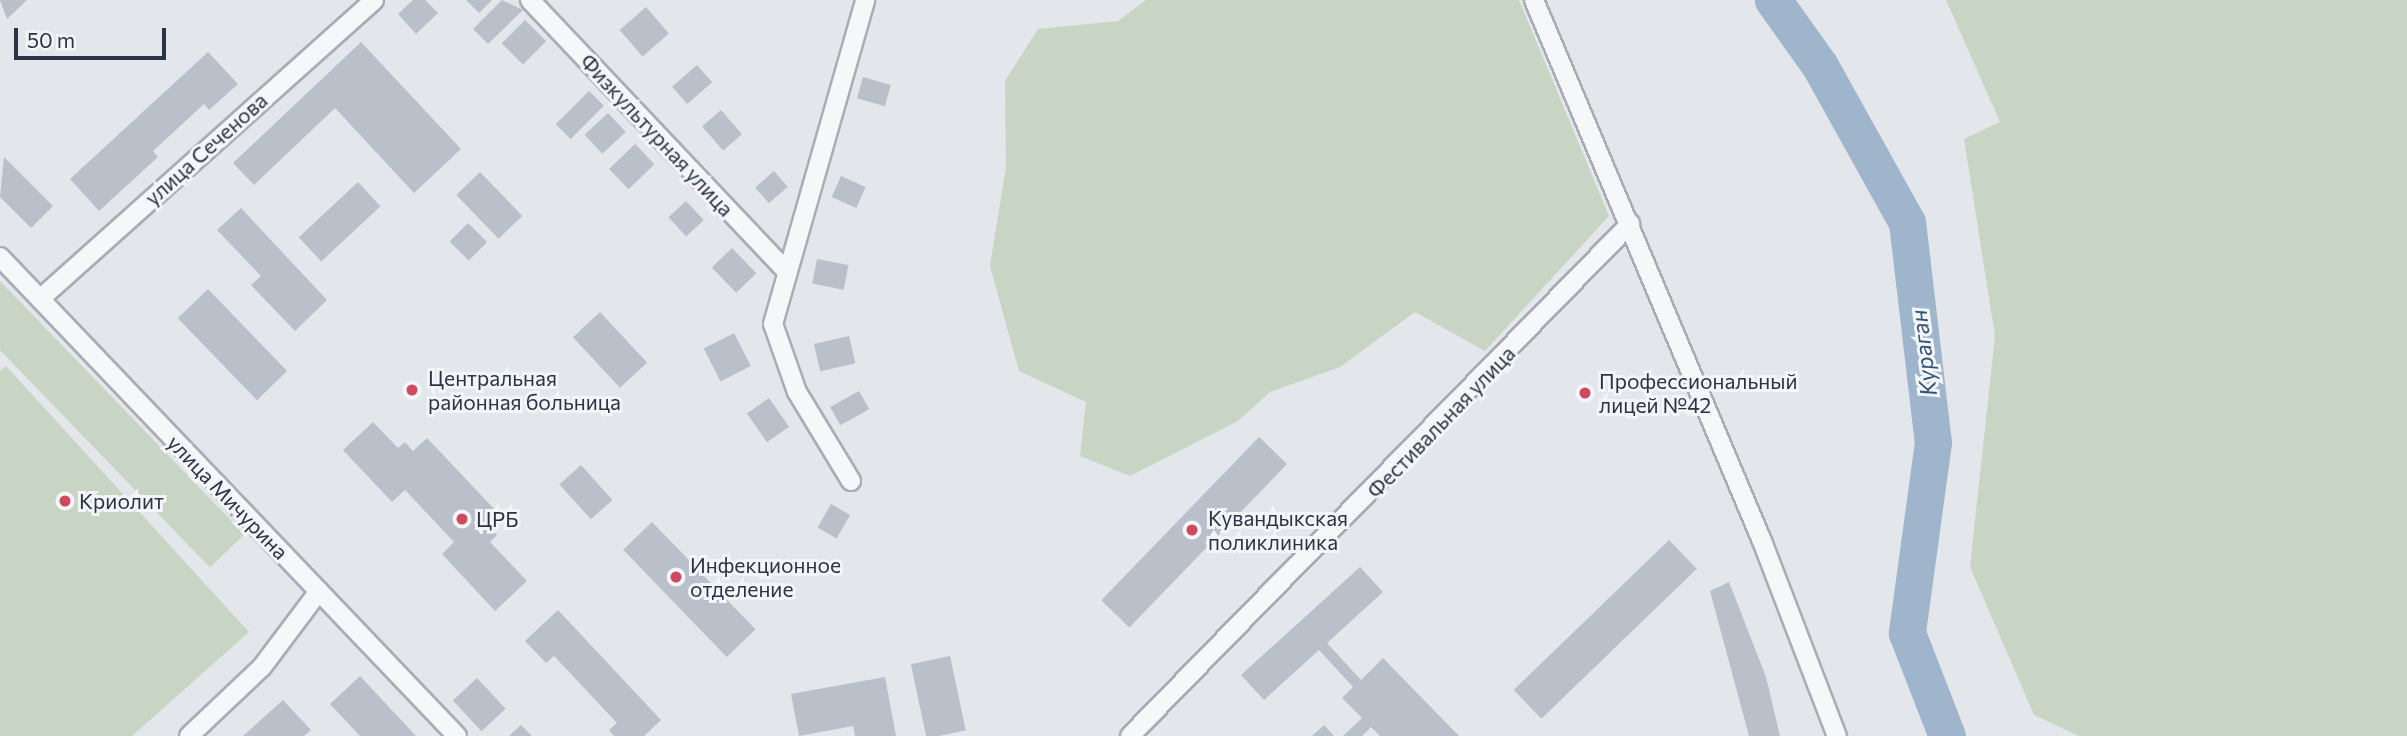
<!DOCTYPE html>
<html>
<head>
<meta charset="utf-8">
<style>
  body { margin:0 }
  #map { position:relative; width:2407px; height:736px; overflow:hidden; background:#e3e6eb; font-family:Commissioner,sans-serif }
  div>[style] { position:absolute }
  .green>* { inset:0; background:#c9d5c4; transform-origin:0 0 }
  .river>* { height:37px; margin:-18.5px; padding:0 18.5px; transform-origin:18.5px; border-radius:18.5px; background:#9eb5cb }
  .building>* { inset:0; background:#bac0c9; transform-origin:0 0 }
  .roads { filter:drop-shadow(2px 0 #a8adb6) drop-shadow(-2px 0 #a8adb6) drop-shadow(0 2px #a8adb6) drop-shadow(0 -2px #a8adb6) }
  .street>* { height:18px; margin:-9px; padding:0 9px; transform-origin:9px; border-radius:9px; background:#f6f7f9 }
  .dots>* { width:19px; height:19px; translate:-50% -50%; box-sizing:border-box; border:4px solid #f3f5f8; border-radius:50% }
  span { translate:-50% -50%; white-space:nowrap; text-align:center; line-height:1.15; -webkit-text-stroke:6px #f3f5f8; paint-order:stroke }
  .street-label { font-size:21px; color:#2b3444 }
  .poi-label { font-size:21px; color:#2b3444 }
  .left { translate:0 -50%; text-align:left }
  .water-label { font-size:23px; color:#345378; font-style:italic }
  .scale { position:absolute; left:14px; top:28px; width:152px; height:32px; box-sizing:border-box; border:4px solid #2b3444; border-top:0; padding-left:9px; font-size:21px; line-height:24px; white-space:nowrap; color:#2b3444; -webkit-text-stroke:5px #f3f5f8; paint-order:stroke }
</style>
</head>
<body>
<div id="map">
  <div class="green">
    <div style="clip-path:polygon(1146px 0,1519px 0,1609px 216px,1485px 351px,1415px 312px,1340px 367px,1270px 392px,1238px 421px,1130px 476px,1080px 456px,1086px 402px,1019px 371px,990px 266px,1006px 166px,1005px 81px,1038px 29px,1118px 21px)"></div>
    <div style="clip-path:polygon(1946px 0,2407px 0,2407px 736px,2079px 736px,2034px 715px,1970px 567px,1995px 336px,1964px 139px,2000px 122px)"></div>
    <div style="left:0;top:281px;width:352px;height:48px;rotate:46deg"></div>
    <div style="clip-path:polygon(6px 366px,249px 632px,132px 736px,0 736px,0 371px)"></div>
  </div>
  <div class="river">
    <div style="left:1773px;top:0;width:81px;rotate:54.5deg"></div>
    <div style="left:1820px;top:66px;width:179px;rotate:60.9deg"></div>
    <div style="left:1907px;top:222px;width:222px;rotate:83.3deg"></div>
    <div style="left:1933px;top:442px;width:193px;rotate:97.8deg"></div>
    <div style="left:1907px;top:633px;width:110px;rotate:68.8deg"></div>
  </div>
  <div class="building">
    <div style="clip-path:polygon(0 0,27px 0,7px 19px)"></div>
    <div style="clip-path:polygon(413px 0,425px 0,438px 13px,416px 34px,398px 14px)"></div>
    <div style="clip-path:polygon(466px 0,492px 0,479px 13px)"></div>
    <div style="clip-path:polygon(502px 0,523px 10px,488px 44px,473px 29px)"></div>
    <div style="left:646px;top:7px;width:35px;height:35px;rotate:49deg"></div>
    <div style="left:525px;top:20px;width:30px;height:33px;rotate:45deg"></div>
    <div style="clip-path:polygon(361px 42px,461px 149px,414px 193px,335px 108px,254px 185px,233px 163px)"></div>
    <div style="clip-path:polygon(208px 52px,238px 84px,209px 110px,204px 104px,153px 151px,158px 157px,99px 211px,70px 179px)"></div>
    <div style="left:697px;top:65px;width:23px;height:33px;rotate:49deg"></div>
    <div style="left:863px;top:77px;width:29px;height:22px;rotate:16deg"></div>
    <div style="left:589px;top:91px;width:21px;height:47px;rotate:45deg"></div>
    <div style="left:721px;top:110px;width:32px;height:25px;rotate:49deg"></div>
    <div style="left:608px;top:113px;width:26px;height:32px;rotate:47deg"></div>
    <div style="left:635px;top:144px;width:28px;height:36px;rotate:46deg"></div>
    <div style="clip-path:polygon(4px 157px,53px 206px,31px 228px,0 197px)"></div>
    <div style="left:774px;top:171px;width:21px;height:25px;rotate:49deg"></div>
    <div style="left:480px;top:172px;width:61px;height:33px;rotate:46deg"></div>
    <div style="left:841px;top:176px;width:27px;height:23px;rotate:24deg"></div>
    <div style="left:358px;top:182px;width:33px;height:81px;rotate:47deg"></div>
    <div style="left:686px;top:201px;width:26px;height:24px;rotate:47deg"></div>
    <div style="clip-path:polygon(241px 208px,327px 300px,295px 331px,251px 285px,261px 276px,217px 230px)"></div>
    <div style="left:468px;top:223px;width:27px;height:26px;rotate:45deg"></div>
    <div style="left:732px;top:248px;width:35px;height:28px;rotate:46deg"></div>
    <div style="left:817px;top:259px;width:32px;height:25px;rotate:11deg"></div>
    <div style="left:208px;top:289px;width:114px;height:42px;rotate:46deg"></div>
    <div style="left:600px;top:312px;width:69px;height:37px;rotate:47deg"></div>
    <div style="left:734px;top:333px;width:37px;height:34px;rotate:63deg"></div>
    <div style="left:849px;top:336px;width:28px;height:36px;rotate:77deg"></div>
    <div style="left:859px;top:391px;width:21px;height:33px;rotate:61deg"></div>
    <div style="left:769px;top:398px;width:35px;height:27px;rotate:55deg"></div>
    <div style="clip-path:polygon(373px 422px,398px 448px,405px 442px,413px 451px,427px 438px,498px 513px,487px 524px,497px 535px,490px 542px,527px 581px,495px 611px,442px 554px,454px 542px,405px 490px,392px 502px,343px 450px)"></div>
    <div style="left:1259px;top:437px;width:39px;height:227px;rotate:44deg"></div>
    <div style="left:581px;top:465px;width:47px;height:29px;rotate:48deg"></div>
    <div style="left:831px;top:504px;width:22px;height:27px;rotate:30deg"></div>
    <div style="left:652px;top:522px;width:149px;height:40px;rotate:46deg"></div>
    <div style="left:1669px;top:540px;width:40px;height:216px;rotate:46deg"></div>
    <div style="clip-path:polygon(1360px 567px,1383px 592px,1327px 643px,1361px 680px,1383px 658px,1459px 736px,1380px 736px,1371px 727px,1362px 736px,1343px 736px,1362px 718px,1342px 698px,1353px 687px,1319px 650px,1264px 700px,1241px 675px)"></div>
    <div style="clip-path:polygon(1729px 582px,1766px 677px,1780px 736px,1749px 736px,1710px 591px)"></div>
    <div style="clip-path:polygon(558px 610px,661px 720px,644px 736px,614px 736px,609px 730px,617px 723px,554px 656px,546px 663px,525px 641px)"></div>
    <div style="left:950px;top:656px;width:76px;height:40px;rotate:78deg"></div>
    <div style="clip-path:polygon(360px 676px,416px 736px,360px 736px,330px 704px)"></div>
    <div style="clip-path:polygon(885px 677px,896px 736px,855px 736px,853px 726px,799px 736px,791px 694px)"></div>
    <div style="left:477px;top:678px;width:42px;height:33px;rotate:47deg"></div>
    <div style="clip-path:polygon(283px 700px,311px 730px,304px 736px,243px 736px)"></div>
    <div style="clip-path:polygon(521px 725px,532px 736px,509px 736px)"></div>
    <div style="clip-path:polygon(1324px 725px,1334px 736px,1312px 736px)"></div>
  </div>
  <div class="roads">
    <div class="street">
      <div style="left:530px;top:0;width:371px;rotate:46.6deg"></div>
      <div style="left:1534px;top:0;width:587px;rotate:67.15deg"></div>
      <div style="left:1762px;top:541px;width:209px;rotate:69deg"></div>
      <div style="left:0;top:257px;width:662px;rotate:46.35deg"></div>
      <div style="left:40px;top:299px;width:448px;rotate:-41.8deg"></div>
      <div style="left:851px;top:481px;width:104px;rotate:-121.2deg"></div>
      <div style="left:797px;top:392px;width:72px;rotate:-109.4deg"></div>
      <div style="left:773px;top:324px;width:337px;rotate:-74.1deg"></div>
      <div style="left:189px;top:736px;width:100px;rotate:-43.4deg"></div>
      <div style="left:262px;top:667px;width:95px;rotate:-53.1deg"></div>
      <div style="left:1130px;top:736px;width:716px;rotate:-45.68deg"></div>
    </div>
  </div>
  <div class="dots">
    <div style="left:412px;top:390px;background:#d0495f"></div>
    <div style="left:1585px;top:393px;background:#d0495f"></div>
    <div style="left:65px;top:501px;background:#d0495f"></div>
    <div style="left:462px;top:519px;background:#d0495f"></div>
    <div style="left:1192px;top:530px;background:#d0495f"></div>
    <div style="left:676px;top:577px;background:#d0495f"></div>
  </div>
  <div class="street-label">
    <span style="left:657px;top:135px;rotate:47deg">Физкультурная улица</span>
    <span style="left:206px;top:149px;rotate:-42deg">улица Сеченова</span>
    <span style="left:1441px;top:422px;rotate:-46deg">Фестивальная улица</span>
    <span style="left:228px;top:497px;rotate:46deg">улица Мичурина</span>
  </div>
  <div class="poi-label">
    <span class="left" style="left:428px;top:390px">Центральная<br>районная больница</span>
    <span class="left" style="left:1599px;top:393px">Профессиональный<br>лицей №42</span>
    <span class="left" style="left:79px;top:501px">Криолит</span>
    <span class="left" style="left:1208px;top:530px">Кувандыкская<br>поликлиника</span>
    <span class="left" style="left:476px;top:519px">ЦРБ</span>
    <span class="left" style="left:690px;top:577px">Инфекционное<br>отделение</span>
  </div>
  <div class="water-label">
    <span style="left:1923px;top:353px;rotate:-97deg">Кураган</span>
  </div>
  <div class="scale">50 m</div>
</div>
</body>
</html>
